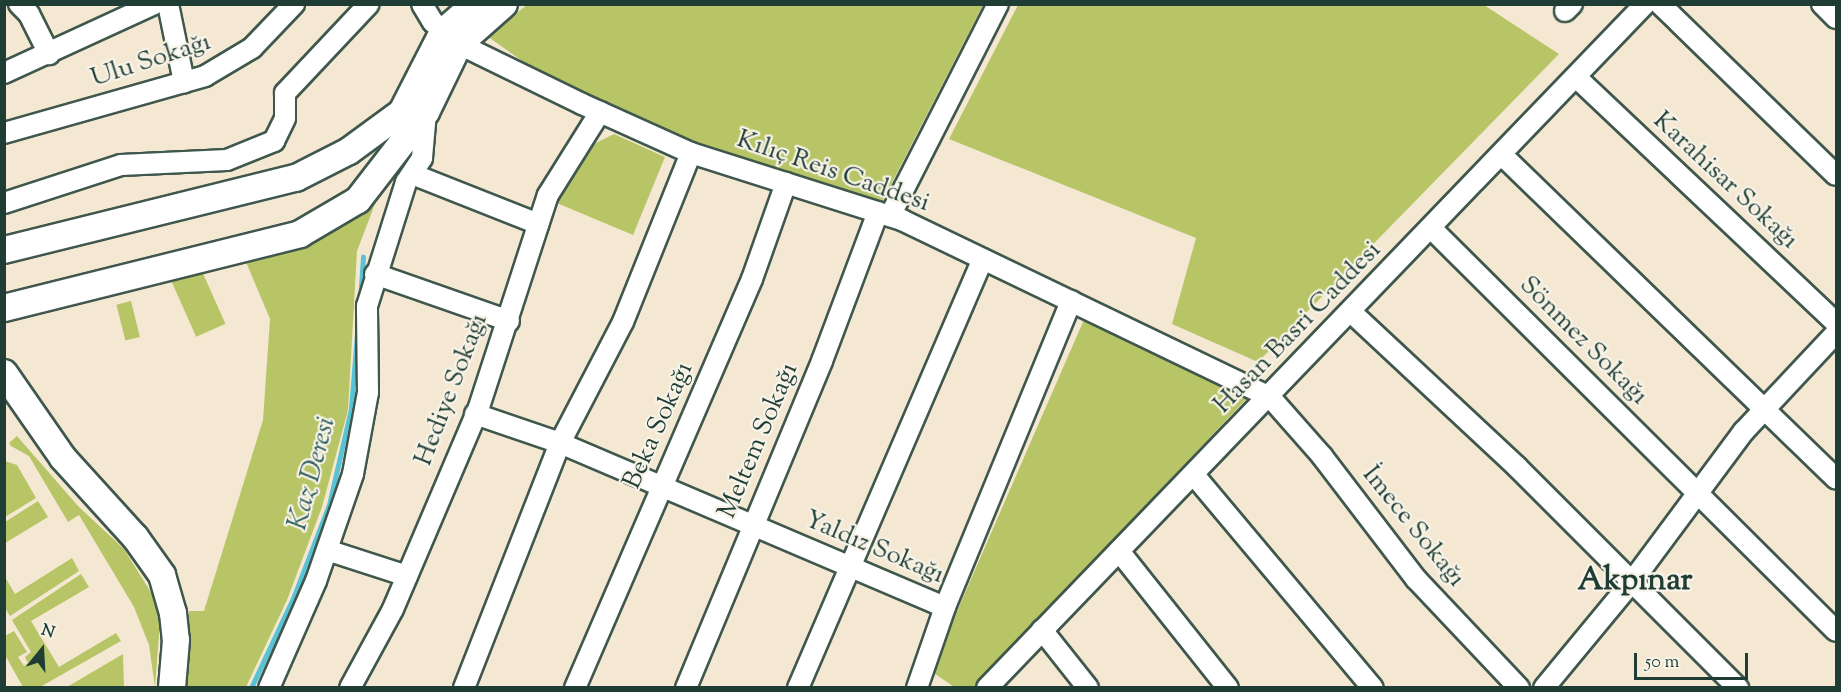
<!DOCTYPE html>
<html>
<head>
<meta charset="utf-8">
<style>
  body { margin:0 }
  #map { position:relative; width:1841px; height:692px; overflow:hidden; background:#f4e8d2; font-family:"Sorts Mill Goudy",serif }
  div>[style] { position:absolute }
  .green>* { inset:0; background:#b7c567; transform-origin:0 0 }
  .stream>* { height:4.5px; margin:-2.25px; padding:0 2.25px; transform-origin:2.25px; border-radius:2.25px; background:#59c3d5 }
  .roads { filter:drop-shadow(2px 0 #3f574c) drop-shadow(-2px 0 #3f574c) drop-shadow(0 2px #3f574c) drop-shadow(0 -2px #3f574c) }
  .minor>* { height:20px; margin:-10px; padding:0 10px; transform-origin:10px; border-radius:10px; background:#fff }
  .major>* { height:26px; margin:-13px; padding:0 13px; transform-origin:13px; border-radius:13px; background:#fff }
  span { translate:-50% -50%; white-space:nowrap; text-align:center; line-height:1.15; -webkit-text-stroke:4.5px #f7f3e8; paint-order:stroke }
  .street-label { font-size:26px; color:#1f3d34 }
  .water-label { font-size:27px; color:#2e5e5c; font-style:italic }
  .district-label { font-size:32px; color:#1f3d34; font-weight:700 }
  .frame { position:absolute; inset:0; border:6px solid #1f3d34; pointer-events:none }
  .north { position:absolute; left:12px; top:620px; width:60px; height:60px; -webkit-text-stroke:4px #f7f3e8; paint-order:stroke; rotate:18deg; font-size:16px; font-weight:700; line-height:24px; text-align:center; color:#1f3d34 }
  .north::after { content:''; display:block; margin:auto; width:21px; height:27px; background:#1f3d34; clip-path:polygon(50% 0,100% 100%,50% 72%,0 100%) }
  .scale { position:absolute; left:1634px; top:653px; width:114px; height:27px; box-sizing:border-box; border:3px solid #1f3d34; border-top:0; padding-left:8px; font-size:18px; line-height:21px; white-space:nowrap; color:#1f3d34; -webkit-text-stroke:4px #f7f3e8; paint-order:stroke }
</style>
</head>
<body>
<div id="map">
  <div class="green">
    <div style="clip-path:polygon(527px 5px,983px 5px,882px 202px,695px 150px,542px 75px,487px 36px)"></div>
    <div style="clip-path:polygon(1018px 5px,1484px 5px,1559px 54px,1258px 362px,1172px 324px,1196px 238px,949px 139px)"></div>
    <div style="clip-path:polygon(614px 134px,665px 157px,633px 235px,552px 201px,586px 148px)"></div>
    <div style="clip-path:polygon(378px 196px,357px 251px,348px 410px,322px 507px,287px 600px,246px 687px,184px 688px,189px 611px,204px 611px,263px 420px,270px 319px,243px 255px,315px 240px)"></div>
    <div style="left:201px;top:269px;width:60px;height:32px;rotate:66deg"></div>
    <div style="left:131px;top:301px;width:37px;height:15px;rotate:76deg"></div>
    <div style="clip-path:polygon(1086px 315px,1251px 394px,974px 687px,954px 687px,931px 671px)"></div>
    <div style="clip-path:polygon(17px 436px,78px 506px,124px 549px,152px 594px,160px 622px,155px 687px,149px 645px,134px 607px,79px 515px,68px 522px,29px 456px,11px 446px,9px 443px)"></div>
    <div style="clip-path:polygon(5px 461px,17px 465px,36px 498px,5px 517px)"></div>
    <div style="clip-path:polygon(38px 501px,48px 517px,5px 543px,5px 522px)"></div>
    <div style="clip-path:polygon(72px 558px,79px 571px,10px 616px,5px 608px,5px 577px,15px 594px)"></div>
    <div style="clip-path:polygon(81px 574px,89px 587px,31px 621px,59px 667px,116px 633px,121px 641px,40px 687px,23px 687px,5px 655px,5px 636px,14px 631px,27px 652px,18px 657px,24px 666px,28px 663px,25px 657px,31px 652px,12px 620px)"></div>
    <div style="clip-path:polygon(123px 654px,124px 687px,67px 687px)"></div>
  </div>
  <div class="stream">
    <div style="left:360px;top:302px;width:45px;rotate:-86.2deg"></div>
    <div style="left:251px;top:688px;width:102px;rotate:-64.9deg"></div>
    <div style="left:294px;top:596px;width:97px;rotate:-69deg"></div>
    <div style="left:329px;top:505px;width:98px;rotate:-77.1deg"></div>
    <div style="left:351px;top:409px;width:87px;rotate:-85.4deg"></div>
  </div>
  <div class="roads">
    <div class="minor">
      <div style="left:19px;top:4px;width:14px;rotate:45deg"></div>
      <div style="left:29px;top:14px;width:45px;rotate:63.4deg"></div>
      <div style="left:168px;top:4px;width:80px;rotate:78.4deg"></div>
      <div style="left:422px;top:4px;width:21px;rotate:59deg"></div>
      <div style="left:433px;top:22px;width:34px;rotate:40deg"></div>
      <div style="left:459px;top:44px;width:137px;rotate:26deg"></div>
      <div style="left:582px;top:104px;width:120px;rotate:24.2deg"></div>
      <div style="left:691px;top:153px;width:221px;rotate:17.6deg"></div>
      <div style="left:902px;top:220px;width:408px;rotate:25.7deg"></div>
      <div style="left:1270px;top:397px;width:79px;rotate:48.6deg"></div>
      <div style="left:1322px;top:456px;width:155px;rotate:52.6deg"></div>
      <div style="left:1416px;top:579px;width:150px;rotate:46.6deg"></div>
      <div style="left:1660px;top:4px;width:245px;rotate:44.2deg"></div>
      <div style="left:1822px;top:4px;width:20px;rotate:45deg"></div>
      <div style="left:1565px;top:11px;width:10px;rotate:-45deg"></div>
      <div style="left:4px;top:73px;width:165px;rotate:-24.7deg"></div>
      <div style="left:1576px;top:77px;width:358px;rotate:43.4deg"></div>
      <div style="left:4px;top:133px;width:209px;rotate:-15.8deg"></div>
      <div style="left:205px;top:76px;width:55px;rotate:-30.8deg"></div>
      <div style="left:252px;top:48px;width:61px;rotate:-46.3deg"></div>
      <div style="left:1502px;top:155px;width:465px;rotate:44.1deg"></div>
      <div style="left:412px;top:174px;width:136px;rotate:21.6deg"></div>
      <div style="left:4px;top:203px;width:123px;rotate:-18deg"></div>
      <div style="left:121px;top:165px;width:106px;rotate:-2.7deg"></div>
      <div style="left:227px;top:160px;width:51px;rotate:-22deg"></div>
      <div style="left:274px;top:141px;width:25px;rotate:-64deg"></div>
      <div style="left:285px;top:118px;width:25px;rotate:-90deg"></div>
      <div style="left:285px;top:93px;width:122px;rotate:-46.7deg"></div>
      <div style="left:890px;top:216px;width:238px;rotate:-63deg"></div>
      <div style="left:1431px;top:228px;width:571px;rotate:44.86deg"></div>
      <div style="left:375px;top:274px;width:142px;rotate:19.3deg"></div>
      <div style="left:1351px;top:312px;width:227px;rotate:43deg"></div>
      <div style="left:1517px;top:467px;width:313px;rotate:45deg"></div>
      <div style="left:475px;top:414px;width:90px;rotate:18.8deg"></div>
      <div style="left:560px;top:443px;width:418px;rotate:23.1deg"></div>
      <div style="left:945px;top:607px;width:331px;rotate:-67.6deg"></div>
      <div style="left:1194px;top:475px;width:278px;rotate:50deg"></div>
      <div style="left:327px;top:550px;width:84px;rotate:18deg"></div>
      <div style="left:1119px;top:551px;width:175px;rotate:51.5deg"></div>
      <div style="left:1042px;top:630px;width:74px;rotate:51.6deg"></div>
      <div style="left:269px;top:688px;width:117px;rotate:-66.3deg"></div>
      <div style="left:316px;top:581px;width:113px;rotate:-70.9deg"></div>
      <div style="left:353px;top:474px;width:83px;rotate:-79.6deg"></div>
      <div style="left:368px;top:392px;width:86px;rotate:-90.7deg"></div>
      <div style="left:367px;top:306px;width:130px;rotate:-72.5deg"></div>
      <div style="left:406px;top:182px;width:29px;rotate:-56deg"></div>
      <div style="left:422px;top:158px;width:46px;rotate:-85deg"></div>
      <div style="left:350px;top:688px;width:90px;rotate:-61.4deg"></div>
      <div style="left:393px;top:609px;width:220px;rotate:-66.9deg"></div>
      <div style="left:479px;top:407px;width:223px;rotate:-72deg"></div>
      <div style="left:548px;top:195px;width:98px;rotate:-57.9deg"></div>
      <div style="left:464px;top:688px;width:263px;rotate:-68.6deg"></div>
      <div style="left:560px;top:443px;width:136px;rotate:-62.5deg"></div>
      <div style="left:623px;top:322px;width:182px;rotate:-68.1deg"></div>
      <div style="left:575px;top:688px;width:446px;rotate:-66.6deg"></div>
      <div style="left:752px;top:279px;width:102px;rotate:-70.5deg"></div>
      <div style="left:686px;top:688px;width:354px;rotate:-67.4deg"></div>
      <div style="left:822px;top:361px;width:159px;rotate:-69.4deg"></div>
      <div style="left:798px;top:688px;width:467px;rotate:-66.7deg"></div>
      <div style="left:917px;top:688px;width:86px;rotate:-70.9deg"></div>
      <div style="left:987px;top:688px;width:949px;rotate:-46.11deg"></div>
      <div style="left:1544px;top:688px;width:136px;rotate:-50.4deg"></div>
      <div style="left:1631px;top:583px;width:189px;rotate:-53.4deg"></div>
      <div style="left:1744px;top:431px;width:134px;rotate:-46.8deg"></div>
    </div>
    <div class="major">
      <div style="left:4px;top:250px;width:301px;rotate:-13.9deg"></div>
      <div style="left:296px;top:178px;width:59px;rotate:-27deg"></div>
      <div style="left:349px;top:151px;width:66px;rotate:-36.3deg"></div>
      <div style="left:402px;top:112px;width:90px;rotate:-62.9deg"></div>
      <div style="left:443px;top:32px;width:43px;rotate:-41.2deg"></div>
      <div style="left:4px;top:308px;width:305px;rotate:-14deg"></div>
      <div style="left:300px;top:234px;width:67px;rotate:-30.4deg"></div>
      <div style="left:358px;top:200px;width:111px;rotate:-52.3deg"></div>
      <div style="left:426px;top:112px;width:76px;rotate:-64.1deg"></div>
      <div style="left:459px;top:44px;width:60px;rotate:-41.6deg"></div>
      <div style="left:4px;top:373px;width:103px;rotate:55.2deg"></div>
      <div style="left:63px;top:458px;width:107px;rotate:47.7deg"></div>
      <div style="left:135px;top:537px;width:47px;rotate:54.6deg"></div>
      <div style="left:162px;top:575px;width:40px;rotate:74deg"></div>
      <div style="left:173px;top:613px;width:27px;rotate:84deg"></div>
      <div style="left:176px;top:640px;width:48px;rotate:94.8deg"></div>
    </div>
  </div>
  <div class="street-label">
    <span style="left:151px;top:61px;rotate:-18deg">Ulu Sokağı</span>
    <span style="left:833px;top:172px;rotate:19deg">Kılıç Reis Caddesi</span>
    <span style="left:1725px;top:181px;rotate:43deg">Karahisar Sokağı</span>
    <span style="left:1298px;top:328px;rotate:-46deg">Hasan Basri Caddesi</span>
    <span style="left:1583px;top:341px;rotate:45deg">Sönmez Sokağı</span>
    <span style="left:452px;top:390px;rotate:-69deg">Hediye Sokağı</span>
    <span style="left:659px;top:426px;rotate:-66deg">Beka Sokağı</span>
    <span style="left:759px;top:441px;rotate:-67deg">Meltem Sokağı</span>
    <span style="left:1413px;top:527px;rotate:51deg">İmece Sokağı</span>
    <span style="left:874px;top:548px;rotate:23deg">Yaldız Sokağı</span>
  </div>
  <div class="water-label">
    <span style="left:313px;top:474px;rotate:-75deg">Kaz Deresi</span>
  </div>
  <div class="district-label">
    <span style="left:1635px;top:581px">Akpınar</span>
  </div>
  <div class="frame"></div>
  <div class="north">N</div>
  <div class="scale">50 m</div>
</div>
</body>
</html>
